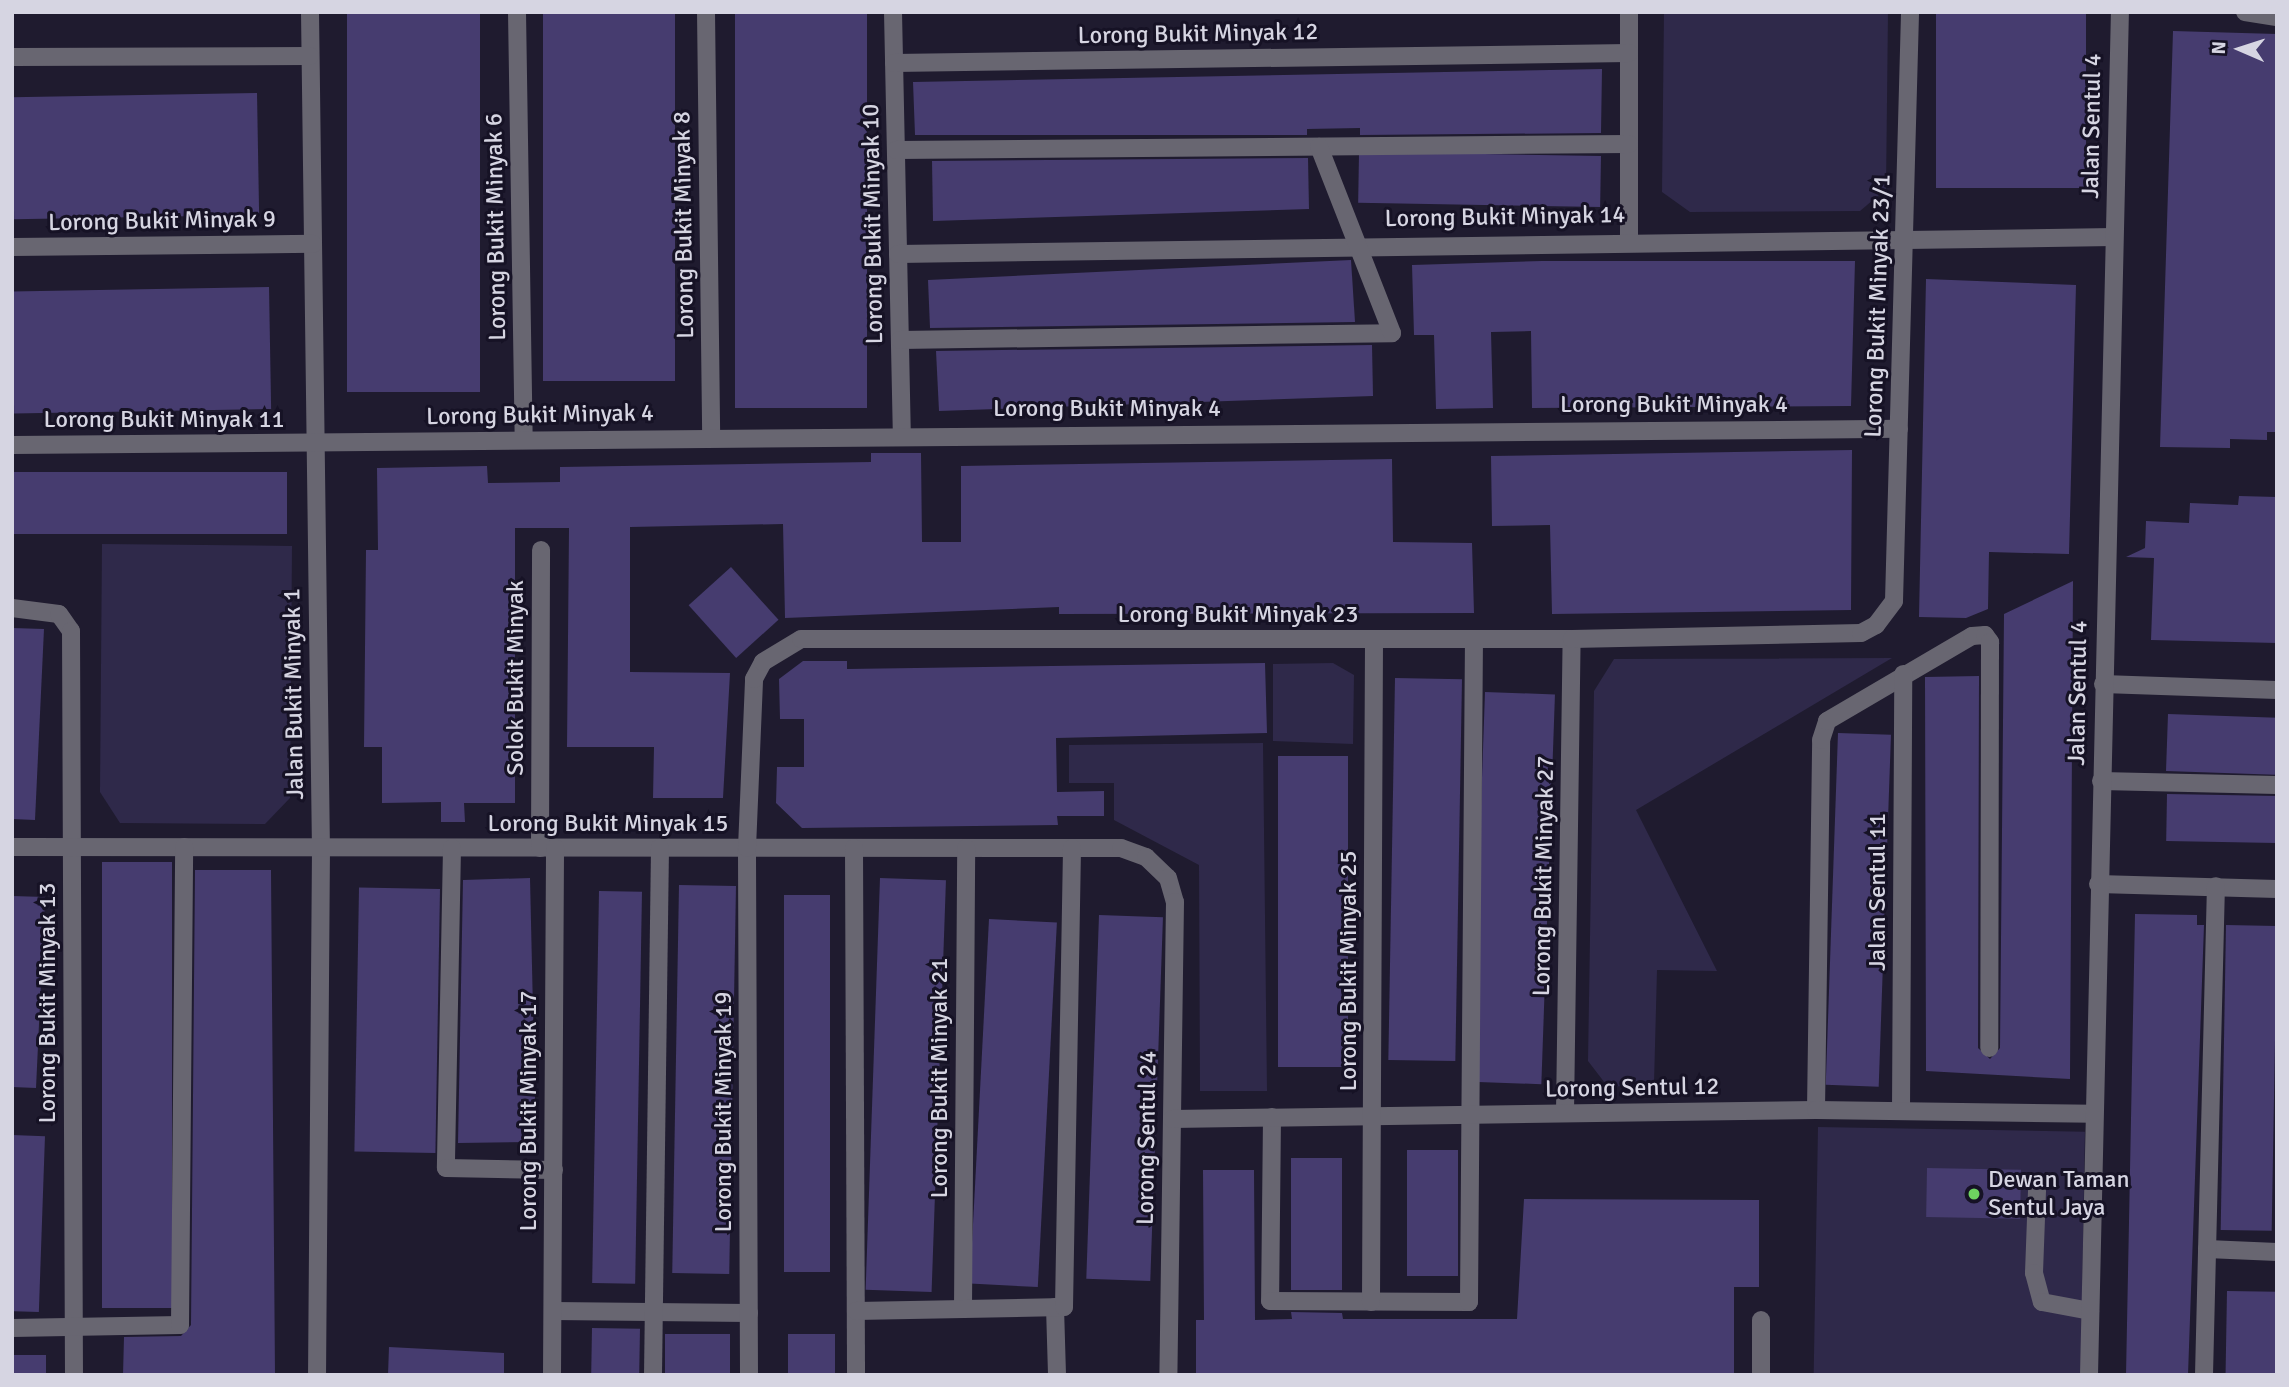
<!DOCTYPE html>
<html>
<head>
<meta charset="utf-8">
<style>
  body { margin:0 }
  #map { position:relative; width:2289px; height:1387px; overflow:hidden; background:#1f1b2f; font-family:Signika,sans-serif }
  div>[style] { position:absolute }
  .green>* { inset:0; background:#2f294a; transform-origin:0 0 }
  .building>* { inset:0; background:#463c6f; transform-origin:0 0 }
  .minor>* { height:18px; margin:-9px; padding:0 9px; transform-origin:9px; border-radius:9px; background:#686671 }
  .dots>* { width:19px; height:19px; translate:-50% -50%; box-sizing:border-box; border:4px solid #161225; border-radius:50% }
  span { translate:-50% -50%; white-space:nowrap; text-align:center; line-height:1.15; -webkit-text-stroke:6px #161225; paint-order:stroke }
  .street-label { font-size:24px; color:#d6d5e2 }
  .poi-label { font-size:24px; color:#d6d5e2 }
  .left { translate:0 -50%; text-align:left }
  .frame { position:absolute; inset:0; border:14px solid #d6d5e2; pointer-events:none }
  .north { position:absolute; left:2205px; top:14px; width:70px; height:70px; -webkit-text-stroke:5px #161225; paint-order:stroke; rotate:273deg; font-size:19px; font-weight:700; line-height:28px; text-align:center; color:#d6d5e2 }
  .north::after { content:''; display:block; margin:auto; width:24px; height:32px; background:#d6d5e2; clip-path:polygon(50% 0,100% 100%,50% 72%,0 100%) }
</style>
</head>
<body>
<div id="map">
  <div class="green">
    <div style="clip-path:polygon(1664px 12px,1888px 12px,1886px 189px,1860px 211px,1690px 212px,1662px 192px)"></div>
    <div style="clip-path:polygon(102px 544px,292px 546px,290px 798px,265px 824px,120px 823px,100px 792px)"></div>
    <div style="clip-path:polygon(1892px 658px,1636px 810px,1717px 971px,1657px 970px,1654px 1084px,1608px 1087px,1588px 1061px,1594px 691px,1614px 659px)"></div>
    <div style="clip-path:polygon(1333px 663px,1354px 675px,1353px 744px,1273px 741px,1273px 664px)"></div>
    <div style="clip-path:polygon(1263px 743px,1267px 1091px,1200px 1091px,1199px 865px,1114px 820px,1114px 783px,1069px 783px,1069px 745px)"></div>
    <div style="left:1818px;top:1127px;width:267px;height:248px;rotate:1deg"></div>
  </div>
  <div class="building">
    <div style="left:347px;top:12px;width:133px;height:380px"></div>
    <div style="left:543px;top:12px;width:132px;height:369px"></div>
    <div style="left:735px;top:12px;width:132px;height:396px"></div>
    <div style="left:1936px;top:12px;width:150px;height:176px"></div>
    <div style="clip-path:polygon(2173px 31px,2277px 34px,2277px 432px,2267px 432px,2267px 440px,2230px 439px,2230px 448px,2160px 447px)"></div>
    <div style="clip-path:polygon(1602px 69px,1601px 133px,1360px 135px,1360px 128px,1307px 129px,1307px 135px,915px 135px,913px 82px)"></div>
    <div style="left:257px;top:93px;width:122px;height:245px;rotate:89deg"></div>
    <div style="left:1601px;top:156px;width:51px;height:242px;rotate:91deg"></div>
    <div style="clip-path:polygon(1308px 158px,1309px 209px,933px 221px,932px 161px)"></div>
    <div style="clip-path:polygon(1351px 260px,1355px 322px,930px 328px,928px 280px)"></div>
    <div style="clip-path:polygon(1542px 261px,1855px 261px,1851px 406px,1532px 408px,1531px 331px,1491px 332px,1493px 408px,1436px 409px,1434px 335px,1414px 335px,1412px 265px)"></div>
    <div style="clip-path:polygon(1926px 279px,2076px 285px,2069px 554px,1989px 552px,1988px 609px,1966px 618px,1919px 617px)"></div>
    <div style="left:269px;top:287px;width:122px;height:257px;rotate:89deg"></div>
    <div style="clip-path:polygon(1372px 345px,1373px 396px,939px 411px,936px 351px)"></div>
    <div style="clip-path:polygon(1852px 450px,1851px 610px,1552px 614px,1550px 525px,1492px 526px,1491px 456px)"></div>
    <div style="clip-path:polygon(871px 453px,921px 453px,922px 542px,961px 542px,961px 466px,1392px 459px,1393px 542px,1472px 543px,1474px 613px,1059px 614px,1059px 607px,785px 618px,783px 524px,630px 527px,630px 672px,730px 673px,723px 798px,653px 798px,654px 747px,567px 747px,569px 528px,515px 528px,515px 803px,464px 803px,465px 822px,441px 822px,441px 802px,382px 803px,382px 747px,364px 747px,366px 550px,378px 550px,377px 468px,487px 466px,488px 483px,560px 482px,560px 467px,871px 462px)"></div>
    <div style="left:287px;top:472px;width:62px;height:275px;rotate:90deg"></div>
    <div style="clip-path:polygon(2239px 496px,2277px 497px,2277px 643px,2151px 640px,2154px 558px,2126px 557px,2145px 548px,2146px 521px,2189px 523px,2190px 503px,2238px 505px)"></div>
    <div style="left:731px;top:567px;width:71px;height:57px;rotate:48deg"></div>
    <div style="clip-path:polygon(2073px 581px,2070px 1079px,1926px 1071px,1925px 677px,1979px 676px,1978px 1048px,1990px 1059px,2000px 1048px,2004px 614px)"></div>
    <div style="clip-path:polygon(12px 628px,44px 629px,35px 820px,12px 819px)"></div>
    <div style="clip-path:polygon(803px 661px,847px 661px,847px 669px,1265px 663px,1267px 733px,1056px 738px,1057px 792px,1104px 791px,1104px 816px,1057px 816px,1058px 825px,802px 828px,776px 803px,777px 767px,804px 767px,804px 719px,780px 719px,779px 679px)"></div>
    <div style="left:1395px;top:678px;width:67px;height:382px;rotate:1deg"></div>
    <div style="left:1485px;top:692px;width:70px;height:390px;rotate:2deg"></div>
    <div style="left:2168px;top:714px;width:109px;height:57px;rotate:2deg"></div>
    <div style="left:1838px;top:733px;width:53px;height:352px;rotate:2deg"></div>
    <div style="left:1278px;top:756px;width:70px;height:311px"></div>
    <div style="left:2167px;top:794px;width:110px;height:47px;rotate:1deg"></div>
    <div style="left:102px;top:862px;width:70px;height:446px"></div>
    <div style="clip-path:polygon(195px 870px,271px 870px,275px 1375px,123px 1375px,124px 1337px,181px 1336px,191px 1325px)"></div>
    <div style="clip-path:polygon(530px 878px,536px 1142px,458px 1143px,463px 880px)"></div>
    <div style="left:880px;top:878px;width:66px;height:412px;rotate:2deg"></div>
    <div style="left:679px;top:885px;width:57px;height:388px;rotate:1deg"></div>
    <div style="left:440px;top:889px;width:264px;height:81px;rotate:91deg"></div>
    <div style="left:599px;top:891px;width:43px;height:392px;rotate:1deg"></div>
    <div style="left:784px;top:895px;width:46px;height:377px"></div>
    <div style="clip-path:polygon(12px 896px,45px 897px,36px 1088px,12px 1087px)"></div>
    <div style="clip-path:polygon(2135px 914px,2197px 915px,2197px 925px,2204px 925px,2188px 1375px,2126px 1375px)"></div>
    <div style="left:1099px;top:915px;width:64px;height:364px;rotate:2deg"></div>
    <div style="left:989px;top:919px;width:68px;height:365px;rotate:3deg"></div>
    <div style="left:2226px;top:925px;width:51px;height:305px;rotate:1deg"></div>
    <div style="left:12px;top:1135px;width:33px;height:176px;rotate:2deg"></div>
    <div style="left:1458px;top:1150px;width:126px;height:51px;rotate:90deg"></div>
    <div style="left:1291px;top:1158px;width:51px;height:132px"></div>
    <div style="left:1927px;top:1168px;width:94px;height:49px;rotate:1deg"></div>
    <div style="clip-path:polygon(1203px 1170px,1254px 1170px,1255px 1320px,1292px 1319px,1291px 1312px,1342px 1313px,1343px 1319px,1517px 1319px,1524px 1199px,1759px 1200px,1759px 1287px,1734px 1287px,1734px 1375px,1196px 1375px,1196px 1320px,1204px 1320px)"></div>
    <div style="left:2227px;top:1291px;width:50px;height:84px;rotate:1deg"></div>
    <div style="left:592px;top:1328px;width:48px;height:47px;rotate:1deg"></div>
    <div style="left:730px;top:1334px;width:41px;height:65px;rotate:90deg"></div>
    <div style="left:788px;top:1334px;width:47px;height:41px"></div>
    <div style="clip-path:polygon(389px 1347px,504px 1353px,504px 1375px,388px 1375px)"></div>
    <div style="left:12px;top:1355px;width:34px;height:20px"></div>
  </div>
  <div class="minor">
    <div style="left:310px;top:12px;width:835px;rotate:89.25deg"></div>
    <div style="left:321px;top:847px;width:528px;rotate:90.43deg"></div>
    <div style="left:517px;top:12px;width:428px;rotate:89.1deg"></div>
    <div style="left:706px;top:12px;width:425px;rotate:89.3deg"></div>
    <div style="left:893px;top:12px;width:422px;rotate:88.8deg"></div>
    <div style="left:1629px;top:12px;width:227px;rotate:90deg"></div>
    <div style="left:2245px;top:12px;width:32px;rotate:9deg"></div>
    <div style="left:12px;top:57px;width:298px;rotate:-0.2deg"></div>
    <div style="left:894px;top:63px;width:735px;rotate:-0.78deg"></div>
    <div style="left:896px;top:150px;width:733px;rotate:-0.47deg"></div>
    <div style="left:12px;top:247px;width:301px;rotate:-0.6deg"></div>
    <div style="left:898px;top:254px;width:1216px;rotate:-0.8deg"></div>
    <div style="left:900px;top:340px;width:492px;rotate:-0.8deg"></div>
    <div style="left:1392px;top:333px;width:200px;rotate:-111.4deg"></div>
    <div style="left:12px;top:445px;width:1887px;rotate:-0.49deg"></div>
    <div style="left:12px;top:608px;width:47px;rotate:7.3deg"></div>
    <div style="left:59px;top:614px;width:21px;rotate:55deg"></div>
    <div style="left:71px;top:631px;width:744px;rotate:89.77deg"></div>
    <div style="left:2103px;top:684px;width:174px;rotate:2deg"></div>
    <div style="left:2101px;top:781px;width:176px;rotate:1.3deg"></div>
    <div style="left:12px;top:847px;width:1109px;rotate:0.05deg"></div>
    <div style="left:1121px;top:848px;width:27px;rotate:20deg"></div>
    <div style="left:1146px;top:857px;width:30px;rotate:44deg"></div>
    <div style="left:1168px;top:878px;width:25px;rotate:74deg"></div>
    <div style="left:1175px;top:902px;width:473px;rotate:90.8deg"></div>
    <div style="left:452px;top:848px;width:320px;rotate:91.1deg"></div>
    <div style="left:446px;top:1168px;width:108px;rotate:1.1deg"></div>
    <div style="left:540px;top:848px;width:298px;rotate:-89.8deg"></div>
    <div style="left:854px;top:848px;width:527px;rotate:89.78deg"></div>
    <div style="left:2098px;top:884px;width:179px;rotate:1.6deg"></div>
    <div style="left:1816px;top:1110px;width:370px;rotate:-89.2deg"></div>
    <div style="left:1821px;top:740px;width:20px;rotate:-72deg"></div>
    <div style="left:1827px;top:721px;width:168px;rotate:-30.4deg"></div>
    <div style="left:1972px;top:636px;width:13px;rotate:-4deg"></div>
    <div style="left:1985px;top:635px;width:9px;rotate:54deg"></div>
    <div style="left:1990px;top:642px;width:406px;rotate:90.1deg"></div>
    <div style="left:1901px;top:1111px;width:437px;rotate:-89.7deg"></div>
    <div style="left:1565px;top:1113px;width:474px;rotate:-89.2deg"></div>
    <div style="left:1272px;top:1117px;width:184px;rotate:90.6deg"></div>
    <div style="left:1270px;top:1301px;width:199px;rotate:0.3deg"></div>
    <div style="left:1469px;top:1302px;width:662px;rotate:-89.57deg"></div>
    <div style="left:1172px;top:1119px;width:644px;rotate:-0.8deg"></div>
    <div style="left:1816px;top:1110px;width:277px;rotate:0.8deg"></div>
    <div style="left:2037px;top:1191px;width:82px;rotate:92.1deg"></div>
    <div style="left:2034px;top:1273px;width:30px;rotate:75deg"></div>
    <div style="left:2042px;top:1302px;width:49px;rotate:10.6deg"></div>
    <div style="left:2207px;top:1249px;width:70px;rotate:2.5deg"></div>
    <div style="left:1371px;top:1302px;width:662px;rotate:-89.74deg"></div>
    <div style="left:1055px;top:1307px;width:68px;rotate:88.3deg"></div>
    <div style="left:963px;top:1309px;width:461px;rotate:-89.6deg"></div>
    <div style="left:553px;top:1311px;width:196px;rotate:0.6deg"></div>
    <div style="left:856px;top:1311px;width:208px;rotate:-1.1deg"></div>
    <div style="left:1064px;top:1307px;width:459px;rotate:-89deg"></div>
    <div style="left:12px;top:1328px;width:168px;rotate:-1deg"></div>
    <div style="left:180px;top:1325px;width:478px;rotate:-89.5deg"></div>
    <div style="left:552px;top:1375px;width:527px;rotate:-89.67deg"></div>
    <div style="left:653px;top:1375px;width:527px;rotate:-89.24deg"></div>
    <div style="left:749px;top:1375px;width:527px;rotate:-90.22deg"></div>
    <div style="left:747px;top:848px;width:169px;rotate:-87.6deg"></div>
    <div style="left:754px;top:679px;width:19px;rotate:-62deg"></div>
    <div style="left:763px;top:662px;width:44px;rotate:-31.2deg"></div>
    <div style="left:801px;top:639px;width:771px"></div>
    <div style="left:1572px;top:639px;width:289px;rotate:-1.2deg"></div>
    <div style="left:1861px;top:633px;width:17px;rotate:-28deg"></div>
    <div style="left:1876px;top:625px;width:30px;rotate:-53deg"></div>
    <div style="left:1894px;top:601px;width:589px;rotate:-88.44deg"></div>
    <div style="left:1761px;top:1375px;width:55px;rotate:-90deg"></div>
    <div style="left:2089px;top:1375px;width:1363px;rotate:-88.7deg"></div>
    <div style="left:2204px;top:1375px;width:489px;rotate:-88.6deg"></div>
  </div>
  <div class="dots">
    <div style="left:1974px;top:1194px;background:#6ed360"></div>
  </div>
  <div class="street-label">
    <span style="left:1198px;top:34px;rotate:-1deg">Lorong Bukit Minyak 12</span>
    <span style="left:2092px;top:126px;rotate:-89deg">Jalan Sentul 4</span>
    <span style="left:1505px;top:217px;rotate:-1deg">Lorong Bukit Minyak 14</span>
    <span style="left:162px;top:221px;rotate:-1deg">Lorong Bukit Minyak 9</span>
    <span style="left:873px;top:224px;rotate:-91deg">Lorong Bukit Minyak 10</span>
    <span style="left:684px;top:225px;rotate:-91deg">Lorong Bukit Minyak 8</span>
    <span style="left:496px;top:227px;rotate:-91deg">Lorong Bukit Minyak 6</span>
    <span style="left:1878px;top:306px;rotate:-88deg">Lorong Bukit Minyak 23/1</span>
    <span style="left:1674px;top:405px">Lorong Bukit Minyak 4</span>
    <span style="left:1107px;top:409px">Lorong Bukit Minyak 4</span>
    <span style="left:540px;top:415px;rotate:-1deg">Lorong Bukit Minyak 4</span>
    <span style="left:164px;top:420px">Lorong Bukit Minyak 11</span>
    <span style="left:1238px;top:615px">Lorong Bukit Minyak 23</span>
    <span style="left:516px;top:678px;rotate:-90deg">Solok Bukit Minyak</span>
    <span style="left:2078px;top:693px;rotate:-89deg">Jalan Sentul 4</span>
    <span style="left:294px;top:694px;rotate:-91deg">Jalan Bukit Minyak 1</span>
    <span style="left:608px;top:824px">Lorong Bukit Minyak 15</span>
    <span style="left:1544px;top:876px;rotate:-89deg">Lorong Bukit Minyak 27</span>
    <span style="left:1878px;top:892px;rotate:-90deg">Jalan Sentul 11</span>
    <span style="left:1349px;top:971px;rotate:-90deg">Lorong Bukit Minyak 25</span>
    <span style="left:48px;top:1003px;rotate:-90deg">Lorong Bukit Minyak 13</span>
    <span style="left:940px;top:1078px;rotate:-90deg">Lorong Bukit Minyak 21</span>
    <span style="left:1632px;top:1088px;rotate:-1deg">Lorong Sentul 12</span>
    <span style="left:529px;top:1111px;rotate:-90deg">Lorong Bukit Minyak 17</span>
    <span style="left:724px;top:1112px;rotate:-90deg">Lorong Bukit Minyak 19</span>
    <span style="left:1147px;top:1138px;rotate:-89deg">Lorong Sentul 24</span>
  </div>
  <div class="poi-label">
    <span class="left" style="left:1988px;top:1194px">Dewan Taman<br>Sentul Jaya</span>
  </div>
  <div class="frame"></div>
  <div class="north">N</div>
</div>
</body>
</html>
